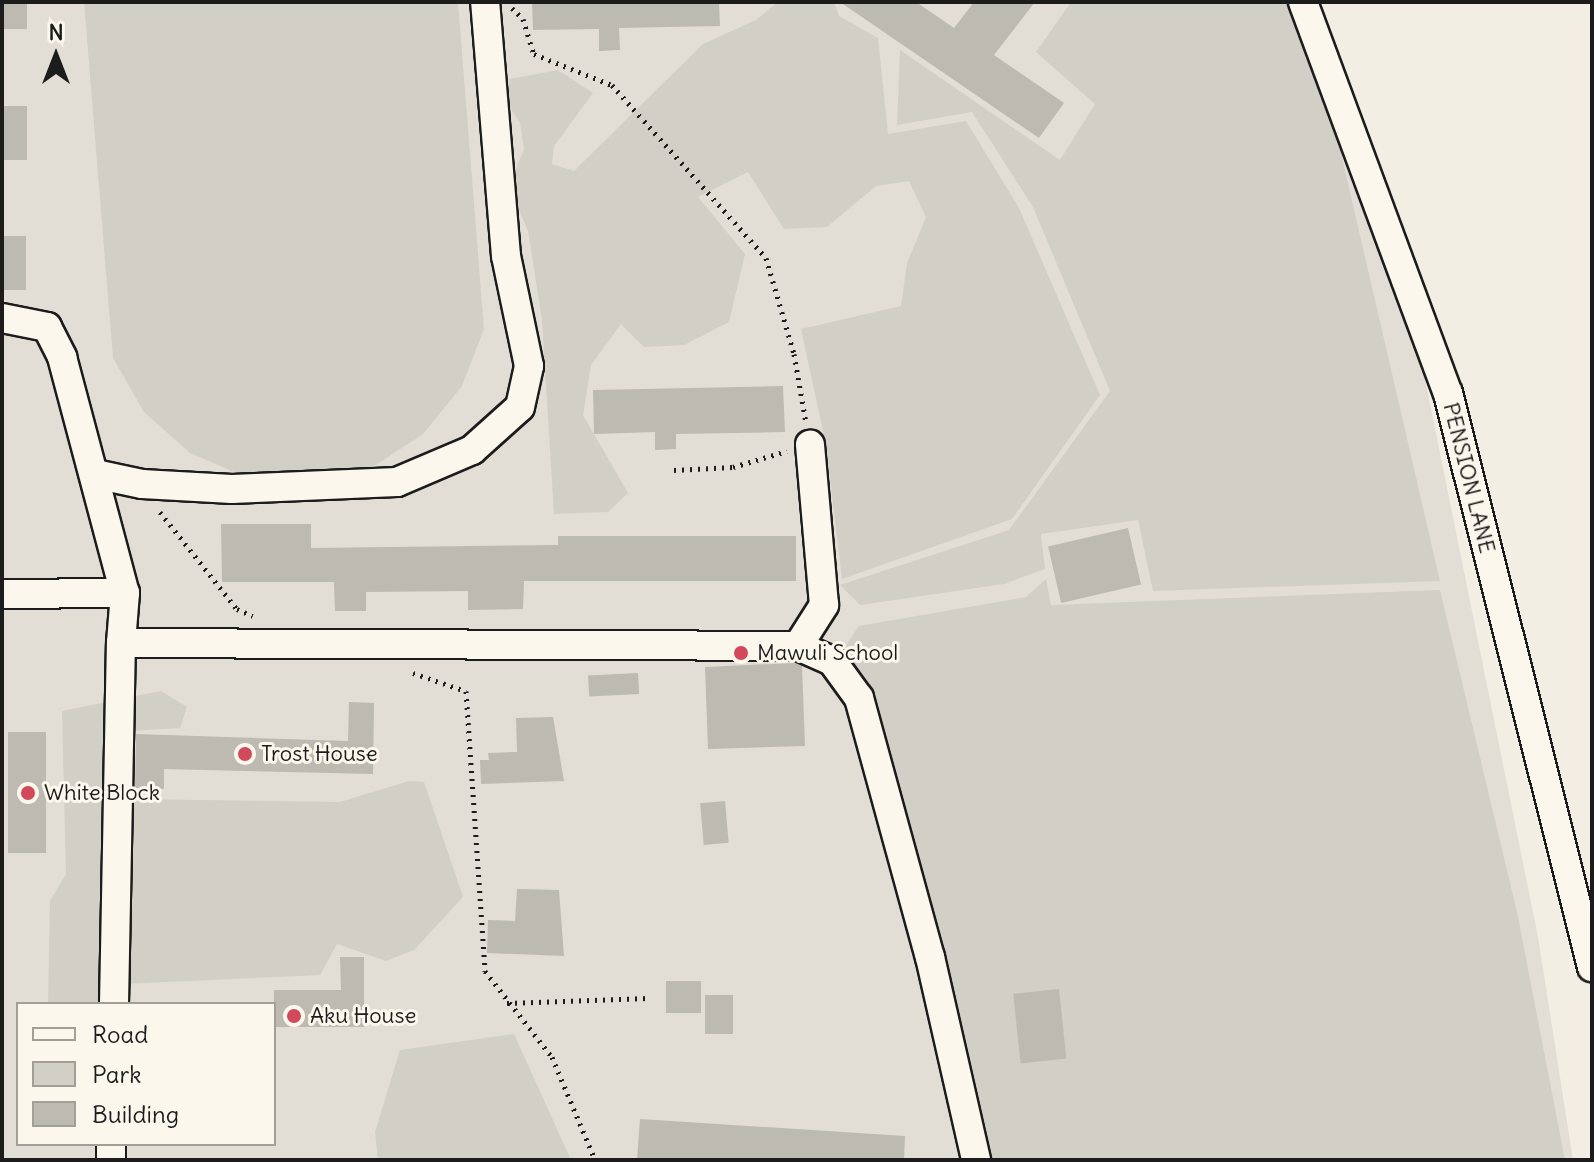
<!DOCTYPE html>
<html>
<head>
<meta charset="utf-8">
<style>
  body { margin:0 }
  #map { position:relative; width:1594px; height:1162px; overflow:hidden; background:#f2eee4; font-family:Delius,sans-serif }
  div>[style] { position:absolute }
  .built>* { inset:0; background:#e2ded5 }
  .green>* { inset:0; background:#d2cfc6 }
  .building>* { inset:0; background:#bdbab1; transform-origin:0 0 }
  .path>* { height:5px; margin-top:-2.5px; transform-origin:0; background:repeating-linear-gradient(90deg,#1c1c1c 0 2px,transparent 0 8px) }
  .roads { filter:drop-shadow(2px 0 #1c1c1c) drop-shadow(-2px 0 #1c1c1c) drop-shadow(0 2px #1c1c1c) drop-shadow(0 -2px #1c1c1c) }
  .minor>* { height:28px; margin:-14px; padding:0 14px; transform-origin:14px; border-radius:14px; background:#fbf7ec }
  .dots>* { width:22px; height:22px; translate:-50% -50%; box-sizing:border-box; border:4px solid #fbf7ec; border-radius:50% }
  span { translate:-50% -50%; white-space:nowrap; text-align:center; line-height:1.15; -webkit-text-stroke:6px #fbf7ec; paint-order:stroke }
  .street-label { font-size:22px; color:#1c1c1c }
  .poi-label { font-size:22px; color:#1c1c1c }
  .left { translate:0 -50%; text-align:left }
  .frame { position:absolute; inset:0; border:4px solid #1c1c1c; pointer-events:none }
  .legend { position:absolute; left:16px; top:1002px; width:260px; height:144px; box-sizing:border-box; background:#fbf7ec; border:2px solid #a29f99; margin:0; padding:10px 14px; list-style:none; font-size:24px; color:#1c1c1c }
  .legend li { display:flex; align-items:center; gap:16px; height:40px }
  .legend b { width:40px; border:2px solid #a29f99 }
  .north { position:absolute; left:16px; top:16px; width:80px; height:80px; -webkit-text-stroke:6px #fbf7ec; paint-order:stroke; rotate:0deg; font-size:22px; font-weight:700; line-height:32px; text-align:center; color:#1c1c1c }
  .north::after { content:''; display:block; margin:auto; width:28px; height:36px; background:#1c1c1c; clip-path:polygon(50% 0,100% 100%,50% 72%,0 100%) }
</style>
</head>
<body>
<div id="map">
  <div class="built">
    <div style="clip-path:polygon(evenodd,2px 2px,1321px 2px,1423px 369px,1538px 937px,1573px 1160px,2px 1160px,2px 2px,18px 1004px,274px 1004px,274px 1144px,18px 1144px,18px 1004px)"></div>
  </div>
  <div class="green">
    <div style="clip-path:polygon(84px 2px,458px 2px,484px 329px,462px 386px,423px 434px,371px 468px,310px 483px,248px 478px,190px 453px,144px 412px,113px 358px)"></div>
    <div style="clip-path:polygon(778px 2px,834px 2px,839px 16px,878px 38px,888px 134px,966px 121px,1019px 208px,1100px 395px,1012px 519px,842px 579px,826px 445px,801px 329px,901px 306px,907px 263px,926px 217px,909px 181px,876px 186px,827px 227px,784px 229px,748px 172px,698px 197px,745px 254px,729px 322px,684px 345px,644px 347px,621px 324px,591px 365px,583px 415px,628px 493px,608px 512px,554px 514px,542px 320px,528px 231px,509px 186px,524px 149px,520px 123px,505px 100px,510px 79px,558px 70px,593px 93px,554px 146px,552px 164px,574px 171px,703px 44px,756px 20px)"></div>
    <div style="clip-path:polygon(1071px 2px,1306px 2px,1440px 581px,1153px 591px,1138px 520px,1041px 534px,1045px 569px,1004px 584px,860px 605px,840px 585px,1009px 530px,1110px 391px,1033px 207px,972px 112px,897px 125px,900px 50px,1060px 160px,1095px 104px,1036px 52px)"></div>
    <div style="clip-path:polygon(1046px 579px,1051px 605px,1440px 590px,1517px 912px,1565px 1160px,986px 1160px,840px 654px,859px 626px,1026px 597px)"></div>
    <div style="clip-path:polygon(161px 691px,187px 707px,180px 728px,128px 731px,128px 799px,340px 802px,409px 781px,424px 782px,463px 897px,414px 950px,386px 961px,337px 944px,320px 975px,121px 984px,121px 1004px,48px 1004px,50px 901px,66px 874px,62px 711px)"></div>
    <div style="clip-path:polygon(514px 1034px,571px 1160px,378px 1160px,375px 1132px,400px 1050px)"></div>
  </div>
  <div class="building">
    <div style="left:2px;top:2px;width:25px;height:27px"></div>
    <div style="clip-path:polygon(532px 2px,719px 2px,720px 26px,619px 28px,620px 50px,599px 51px,599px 29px,533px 30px)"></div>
    <div style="clip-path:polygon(840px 2px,916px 2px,954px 28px,974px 2px,1035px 2px,994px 55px,1064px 103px,1039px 138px)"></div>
    <div style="left:2px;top:106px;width:25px;height:54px"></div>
    <div style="left:2px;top:236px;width:24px;height:54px"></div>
    <div style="clip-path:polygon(783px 386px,785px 432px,676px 434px,676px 449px,655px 450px,655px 432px,594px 434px,593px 390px)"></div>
    <div style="clip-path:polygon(221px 524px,311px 524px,311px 548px,558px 545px,558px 536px,796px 536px,796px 581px,524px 581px,523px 609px,468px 610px,468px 591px,366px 592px,366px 611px,335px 611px,334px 582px,222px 582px)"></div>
    <div style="left:1128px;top:528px;width:58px;height:82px;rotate:77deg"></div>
    <div style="clip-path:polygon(794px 663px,802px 666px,805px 746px,708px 749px,705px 667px)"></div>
    <div style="left:638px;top:673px;width:21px;height:50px;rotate:87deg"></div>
    <div style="clip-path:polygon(349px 702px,374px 703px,373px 774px,164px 769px,164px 789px,135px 790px,136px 734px,348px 741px)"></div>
    <div style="clip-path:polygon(553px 717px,564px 781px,481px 784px,480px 760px,489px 760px,488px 753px,517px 752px,516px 718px)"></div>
    <div style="left:8px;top:732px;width:38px;height:121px"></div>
    <div style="left:725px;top:801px;width:42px;height:25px;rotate:85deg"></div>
    <div style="clip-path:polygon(517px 889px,559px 890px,564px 956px,487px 953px,488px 920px,515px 921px)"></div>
    <div style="clip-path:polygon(340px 957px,364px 957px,364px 1027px,274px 1027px,274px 990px,341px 990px)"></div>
    <div style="left:666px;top:981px;width:35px;height:32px"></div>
    <div style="left:1059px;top:989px;width:70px;height:46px;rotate:84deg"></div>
    <div style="left:705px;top:995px;width:28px;height:39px"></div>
    <div style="clip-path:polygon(640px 1119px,905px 1136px,904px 1160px,637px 1160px)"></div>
  </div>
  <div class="path">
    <div style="left:512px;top:8px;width:16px;rotate:45deg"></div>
    <div style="left:523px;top:19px;width:37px;rotate:73deg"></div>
    <div style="left:534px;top:54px;width:84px;rotate:21.7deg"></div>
    <div style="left:612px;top:85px;width:232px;rotate:48.3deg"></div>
    <div style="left:766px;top:258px;width:100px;rotate:73.7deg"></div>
    <div style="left:794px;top:354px;width:70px;rotate:80.1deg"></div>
    <div style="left:674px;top:470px;width:59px;rotate:-2.9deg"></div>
    <div style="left:733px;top:467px;width:56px;rotate:-16.5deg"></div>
    <div style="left:160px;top:512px;width:124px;rotate:51.6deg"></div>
    <div style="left:237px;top:609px;width:17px;rotate:24deg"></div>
    <div style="left:413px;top:673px;width:56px;rotate:18.8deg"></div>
    <div style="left:466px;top:691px;width:281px;rotate:86.1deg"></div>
    <div style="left:485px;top:971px;width:109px;rotate:52.1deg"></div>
    <div style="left:552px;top:1057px;width:112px;rotate:67.3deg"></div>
    <div style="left:507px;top:1003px;width:141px;rotate:-2deg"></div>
  </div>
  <div class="roads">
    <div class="minor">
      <div style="left:1303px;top:2px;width:417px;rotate:69.7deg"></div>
      <div style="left:1448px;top:393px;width:592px;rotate:75.92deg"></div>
      <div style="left:2px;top:318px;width:46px;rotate:11.3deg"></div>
      <div style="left:47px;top:327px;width:34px;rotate:63deg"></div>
      <div style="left:62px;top:357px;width:244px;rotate:75.1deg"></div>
      <div style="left:125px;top:593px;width:50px;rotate:94.6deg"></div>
      <div style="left:121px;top:643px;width:677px;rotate:0.25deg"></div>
      <div style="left:798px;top:646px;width:37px;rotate:24deg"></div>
      <div style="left:832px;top:661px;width:46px;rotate:53.9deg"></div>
      <div style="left:859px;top:698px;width:269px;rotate:74.7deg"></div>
      <div style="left:930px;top:957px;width:208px;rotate:77.2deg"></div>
      <div style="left:95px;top:474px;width:48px;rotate:12deg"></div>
      <div style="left:142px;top:484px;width:90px;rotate:3.2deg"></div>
      <div style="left:232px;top:489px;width:165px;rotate:-2.4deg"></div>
      <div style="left:397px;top:482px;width:82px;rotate:-23.1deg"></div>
      <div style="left:472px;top:450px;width:64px;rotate:-41.9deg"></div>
      <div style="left:520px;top:407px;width:42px;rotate:-77.6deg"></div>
      <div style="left:529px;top:366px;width:112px;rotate:-101.8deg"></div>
      <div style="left:506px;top:256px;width:255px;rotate:-94.7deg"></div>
      <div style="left:2px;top:594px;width:123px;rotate:-0.5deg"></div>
      <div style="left:798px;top:646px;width:49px;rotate:-57.6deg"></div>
      <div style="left:824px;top:605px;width:161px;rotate:-95deg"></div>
      <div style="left:114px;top:1004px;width:361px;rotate:-88.9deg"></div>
      <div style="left:111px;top:1160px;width:16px;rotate:-90deg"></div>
    </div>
  </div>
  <div class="dots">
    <div style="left:741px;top:653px;background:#d1495b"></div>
    <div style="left:245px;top:754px;background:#d1495b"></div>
    <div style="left:28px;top:793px;background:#d1495b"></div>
    <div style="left:294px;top:1016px;background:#d1495b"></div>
  </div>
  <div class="street-label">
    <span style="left:1469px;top:478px;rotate:76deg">PENSION LANE</span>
  </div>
  <div class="poi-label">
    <span class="left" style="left:757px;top:653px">Mawuli School</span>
    <span class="left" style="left:261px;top:754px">Trost House</span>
    <span class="left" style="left:44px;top:793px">White Block</span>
    <span class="left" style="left:310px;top:1016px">Aku House</span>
  </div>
  <div class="frame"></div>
  <ul class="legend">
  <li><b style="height:10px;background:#fbf7ec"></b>Road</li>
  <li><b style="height:22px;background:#d2cfc6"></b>Park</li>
  <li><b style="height:22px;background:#bdbab1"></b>Building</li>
  </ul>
  <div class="north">N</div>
</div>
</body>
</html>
